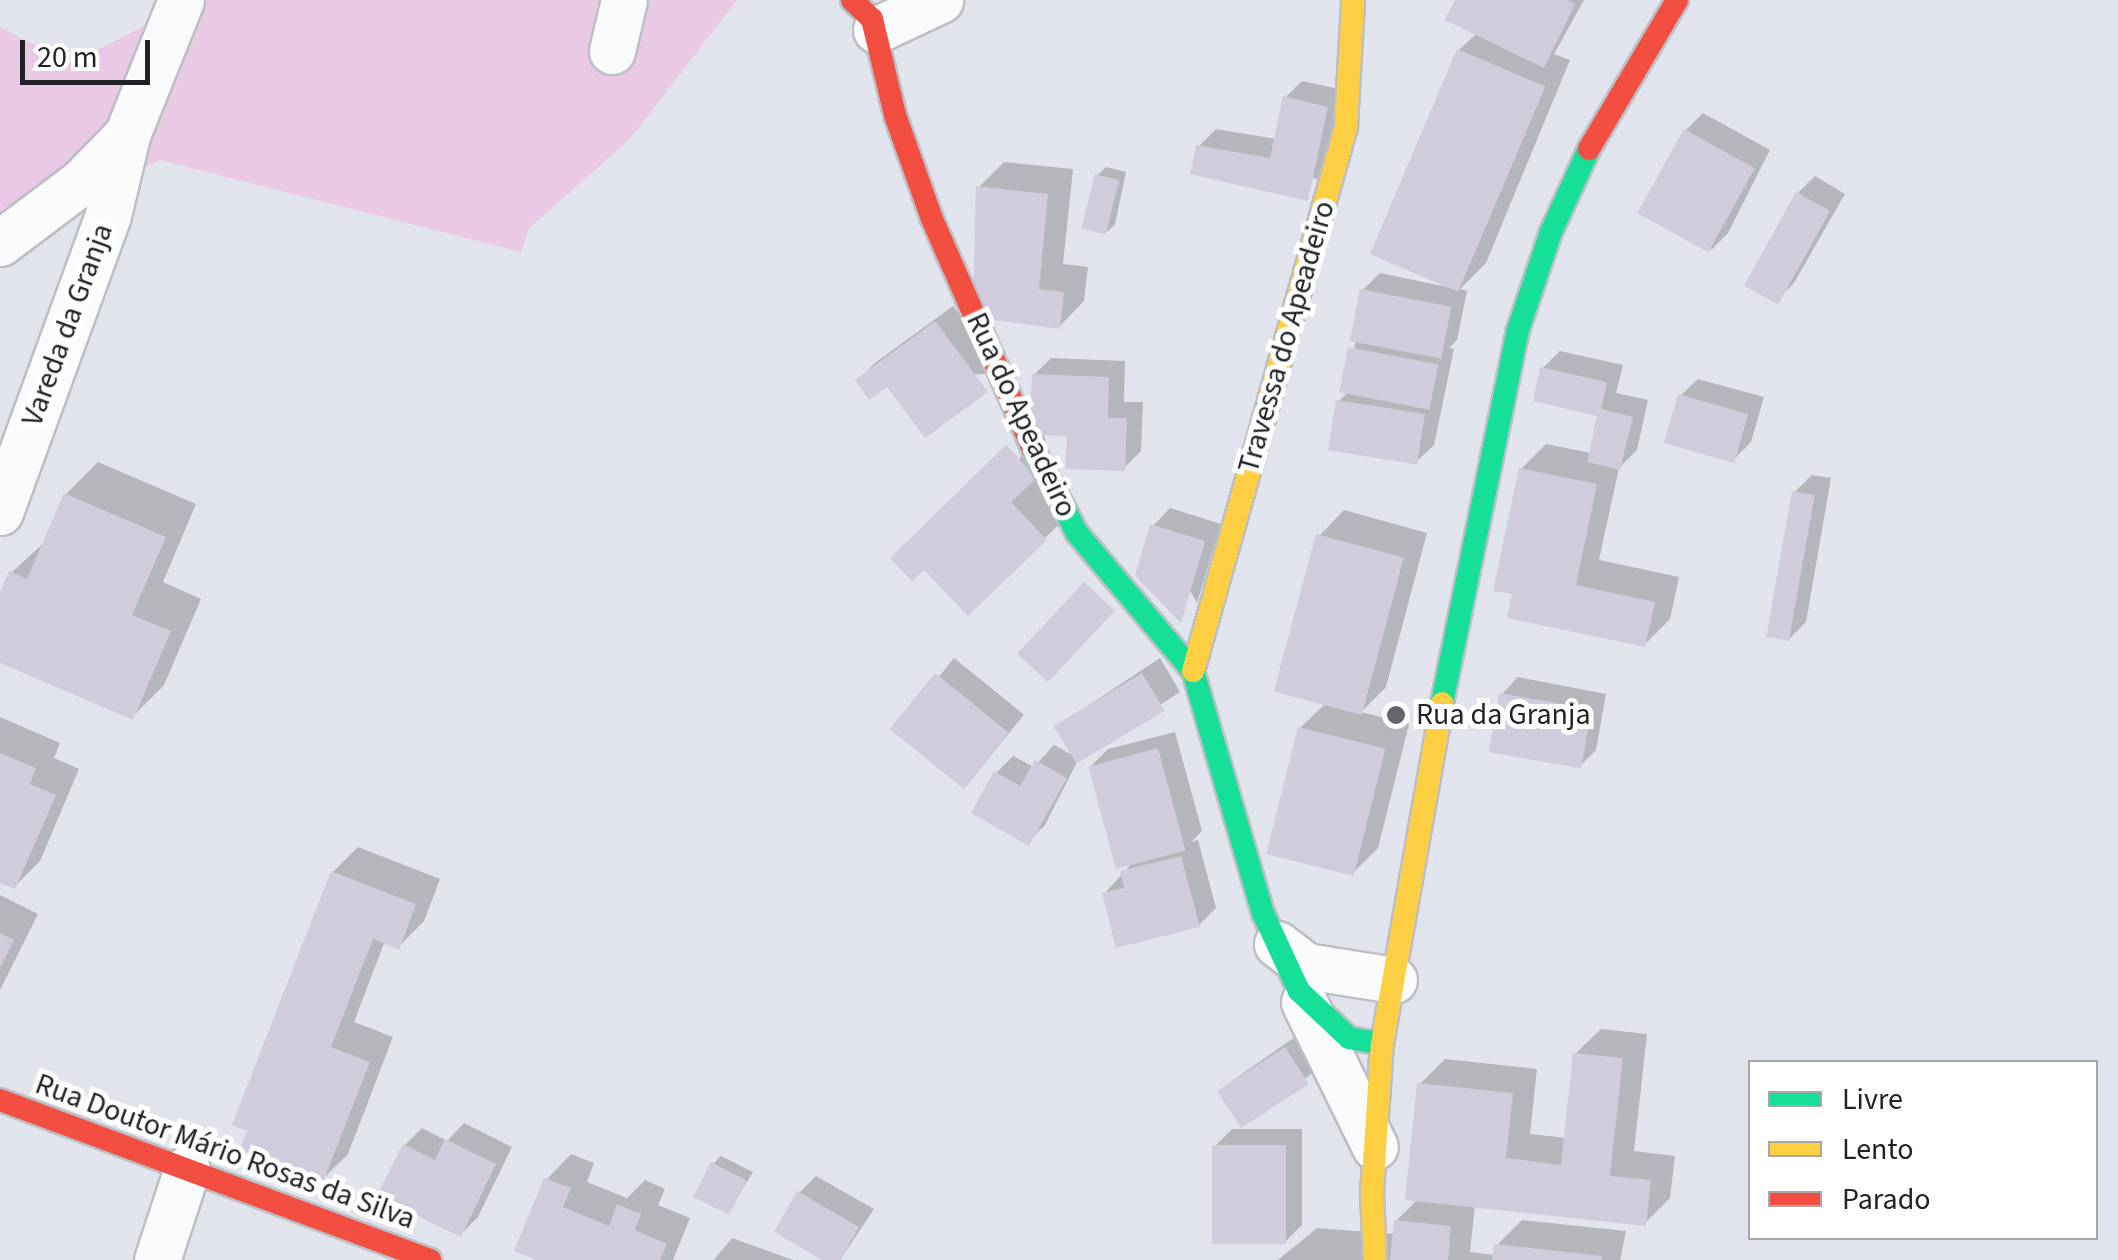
<!DOCTYPE html>
<html>
<head>
<meta charset="utf-8">
<style>
  body { margin:0 }
  #map { position:relative; width:2118px; height:1260px; overflow:hidden; background:#e1e4ec; font-family:"Source Sans 3",sans-serif }
  div>[style] { position:absolute }
  .green>* { inset:0; background:#e9c9e6 }
  .shadow>* { inset:0; background:#0003; transform-origin:0 0 }
  .building>* { inset:0; background:#d0cbdd; transform-origin:0 0 }
  .roads { filter:drop-shadow(2px 0 #bcbfc5) drop-shadow(-2px 0 #bcbfc5) drop-shadow(0 2px #bcbfc5) drop-shadow(0 -2px #bcbfc5) }
  .street>* { height:45px; margin:-22.5px; padding:0 22.5px; transform-origin:22.5px; border-radius:22.5px; background:#fafbfc }
  .fast>* { height:22px; margin:-11px; padding:0 11px; transform-origin:11px; border-radius:11px; background:#16e098 }
  .slow>* { height:22px; margin:-11px; padding:0 11px; transform-origin:11px; border-radius:11px; background:#ffcf43 }
  .jam>* { height:22px; margin:-11px; padding:0 11px; transform-origin:11px; border-radius:11px; background:#f24e42 }
  .dots>* { width:28px; height:28px; translate:-50% -50%; box-sizing:border-box; border:5px solid #fff; border-radius:50% }
  span { translate:-50% -50%; white-space:nowrap; text-align:center; line-height:1.15; -webkit-text-stroke:10px #fff; paint-order:stroke }
  .street-label { font-size:30px; color:#202227 }
  .poi-label { font-size:30px; color:#202227 }
  .left { translate:0 -50%; text-align:left }
  .legend { position:absolute; left:1748px; top:1060px; width:350px; height:180px; box-sizing:border-box; background:#fff; border:2px solid #a6a7a9; margin:0; padding:12px 18px; list-style:none; font-size:30px; color:#202227 }
  .legend li { display:flex; align-items:center; gap:20px; height:50px }
  .legend b { width:50px; border:2px solid #a6a7a9 }
  .scale { position:absolute; left:20px; top:40px; width:130px; height:45px; box-sizing:border-box; border:5px solid #202227; border-top:0; padding-left:12px; font-size:30px; line-height:35px; white-space:nowrap; color:#202227; -webkit-text-stroke:8px #fff; paint-order:stroke }
</style>
</head>
<body>
<div id="map">
  <div class="green">
    <div style="clip-path:polygon(157px 0,737px 0,630px 139px,529px 228px,521px 252px,160px 160px,0 237px,0 27px,70px 64px,144px 26px)"></div>
  </div>
  <div class="shadow">
    <div style="clip-path:polygon(1458px 0,1584px 0,1554px 54px,1570px 60px,1486px 263px,1460px 289px,1467px 291px,1457px 340px,1449px 348px,1454px 349px,1434px 445px,1416px 462px,1339px 401px,1348px 392px,1363px 290px,1380px 273px,1452px 288px,1459px 50px,1477px 33px)"></div>
    <div style="clip-path:polygon(1302px 81px,1344px 90px,1324px 181px,1199px 146px,1216px 129px,1276px 139px,1285px 98px)"></div>
    <div style="clip-path:polygon(1703px 113px,1770px 150px,1728px 233px,1711px 250px,1686px 130px)"></div>
    <div style="clip-path:polygon(1004px 162px,1073px 169px,1063px 264px,1088px 267px,1084px 301px,1059px 327px,979px 187px)"></div>
    <div style="clip-path:polygon(1106px 167px,1126px 172px,1115px 224px,1107px 232px,1098px 175px)"></div>
    <div style="clip-path:polygon(1815px 176px,1845px 194px,1794px 283px,1777px 300px,1798px 193px)"></div>
    <div style="clip-path:polygon(953px 306px,1003px 373px,858px 380px,875px 363px)"></div>
    <div style="clip-path:polygon(1560px 351px,1623px 365px,1616px 393px,1648px 400px,1637px 450px,1619px 468px,1599px 560px,1679px 577px,1670px 619px,1644px 645px,1515px 593px,1521px 469px,1546px 444px,1591px 453px,1600px 414px,1543px 368px)"></div>
    <div style="clip-path:polygon(1051px 358px,1125px 361px,1124px 402px,1143px 402px,1141px 451px,1124px 468px,1069px 434px,1043px 433px,1071px 513px,968px 612px,1032px 423px,1034px 375px)"></div>
    <div style="clip-path:polygon(1698px 379px,1764px 397px,1751px 442px,1734px 459px,1680px 396px)"></div>
    <div style="clip-path:polygon(98px 462px,196px 504px,163px 582px,201px 599px,164px 685px,132px 717px,0 660px,0 598px,11px 573px,46px 541px,66px 494px)"></div>
    <div style="clip-path:polygon(1812px 475px,1831px 478px,1806px 622px,1789px 639px,1795px 492px)"></div>
    <div style="clip-path:polygon(1170px 508px,1221px 524px,1197px 603px,1153px 526px)"></div>
    <div style="clip-path:polygon(1344px 510px,1427px 533px,1386px 687px,1361px 712px,1409px 724px,1378px 848px,1353px 873px,1300px 728px,1326px 703px,1319px 536px)"></div>
    <div style="left:954px;top:658px;width:90px;height:94px;rotate:39deg"></div>
    <div style="clip-path:polygon(1160px 658px,1180px 692px,1079px 758px,1045px 825px,1028px 842px,996px 773px,1013px 756px,1034px 767px,1054px 745px,1076px 757px,1057px 726px)"></div>
    <div style="clip-path:polygon(1518px 677px,1606px 694px,1596px 750px,1579px 767px,1501px 695px)"></div>
    <div style="clip-path:polygon(0 717px,60px 743px,54px 758px,79px 769px,40px 861px,15px 886px,0 880px)"></div>
    <div style="clip-path:polygon(1175px 732px,1202px 831px,1191px 842px,1198px 840px,1216px 908px,1199px 925px,1104px 894px,1134px 861px,1091px 766px,1108px 749px)"></div>
    <div style="clip-path:polygon(358px 847px,440px 879px,424px 921px,398px 947px,385px 941px,354px 1022px,393px 1037px,348px 1154px,323px 1179px,333px 872px)"></div>
    <div style="clip-path:polygon(0 895px,38px 914px,0 990px)"></div>
    <div style="clip-path:polygon(1601px 1029px,1647px 1034px,1634px 1151px,1675px 1156px,1670px 1198px,1645px 1223px,1475px 1205px,1470px 1252px,1495px 1255px,1497px 1245px,1522px 1220px,1626px 1231px,1620px 1260px,1278px 1260px,1317px 1228px,1395px 1234px,1396px 1221px,1418px 1199px,1420px 1084px,1445px 1059px,1537px 1069px,1530px 1134px,1567px 1138px,1575px 1054px)"></div>
    <div style="left:1302px;top:1032px;width:40px;height:101px;rotate:55deg"></div>
    <div style="clip-path:polygon(464px 1123px,512px 1147px,478px 1217px,461px 1234px,405px 1145px,422px 1128px,447px 1141px)"></div>
    <div style="clip-path:polygon(1232px 1129px,1302px 1129px,1302px 1225px,1285px 1242px,1215px 1146px)"></div>
    <div style="clip-path:polygon(571px 1154px,594px 1163px,587px 1182px,627px 1198px,645px 1180px,665px 1189px,658px 1205px,690px 1218px,673px 1260px,542px 1260px,546px 1180px)"></div>
    <div style="clip-path:polygon(721px 1156px,753px 1172px,728px 1212px,713px 1164px)"></div>
    <div style="clip-path:polygon(816px 1176px,874px 1209px,840px 1260px,827px 1260px,799px 1193px)"></div>
    <div style="clip-path:polygon(732px 1238px,793px 1260px,714px 1260px)"></div>
  </div>
  <div class="building">
    <div style="clip-path:polygon(1455px 0,1568px 0,1575px 4px,1544px 68px,1445px 20px)"></div>
    <div style="left:1457px;top:49px;width:96px;height:223px;rotate:23deg"></div>
    <div style="clip-path:polygon(1283px 96px,1328px 107px,1308px 201px,1190px 174px,1196px 145px,1270px 158px)"></div>
    <div style="left:1684px;top:129px;width:81px;height:96px;rotate:29deg"></div>
    <div style="left:1095px;top:174px;width:25px;height:56px;rotate:14deg"></div>
    <div style="clip-path:polygon(976px 186px,1048px 194px,1039px 289px,1064px 292px,1060px 329px,973px 317px)"></div>
    <div style="left:1796px;top:192px;width:39px;height:107px;rotate:29deg"></div>
    <div style="left:1360px;top:289px;width:93px;height:53px;rotate:11deg"></div>
    <div style="clip-path:polygon(935px 321px,988px 392px,925px 438px,887px 387px,869px 400px,855px 380px)"></div>
    <div style="left:1348px;top:347px;width:92px;height:46px;rotate:11deg"></div>
    <div style="clip-path:polygon(1540px 367px,1607px 382px,1601px 409px,1633px 417px,1620px 470px,1587px 462px,1597px 416px,1533px 401px)"></div>
    <div style="clip-path:polygon(1032px 374px,1109px 377px,1108px 418px,1127px 418px,1125px 471px,1065px 469px,1067px 436px,1029px 435px)"></div>
    <div style="left:1678px;top:394px;width:73px;height:51px;rotate:16deg"></div>
    <div style="left:1336px;top:400px;width:90px;height:51px;rotate:9deg"></div>
    <div style="clip-path:polygon(1006px 445px,1037px 478px,1011px 502px,1047px 540px,968px 616px,924px 570px,912px 581px,890px 558px)"></div>
    <div style="clip-path:polygon(1519px 468px,1597px 484px,1576px 585px,1655px 602px,1645px 647px,1507px 618px,1512px 594px,1493px 591px)"></div>
    <div style="left:1792px;top:491px;width:23px;height:148px;rotate:10deg"></div>
    <div style="clip-path:polygon(64px 493px,166px 537px,132px 615px,171px 631px,133px 720px,0 663px,0 592px,9px 571px,27px 579px)"></div>
    <div style="clip-path:polygon(1150px 524px,1205px 541px,1181px 623px,1135px 576px)"></div>
    <div style="left:1316px;top:534px;width:91px;height:163px;rotate:15deg"></div>
    <div style="left:1084px;top:582px;width:42px;height:98px;rotate:43deg"></div>
    <div style="left:935px;top:673px;width:95px;height:72px;rotate:39deg"></div>
    <div style="left:1142px;top:673px;width:44px;height:103px;rotate:59deg"></div>
    <div style="left:1499px;top:693px;width:94px;height:60px;rotate:10deg"></div>
    <div style="left:1298px;top:727px;width:90px;height:131px;rotate:14deg"></div>
    <div style="left:1158px;top:748px;width:106px;height:72px;rotate:75deg"></div>
    <div style="clip-path:polygon(0 753px,36px 768px,30px 784px,56px 795px,15px 889px,0 883px)"></div>
    <div style="clip-path:polygon(1035px 760px,1067px 778px,1029px 846px,971px 813px,994px 771px,1020px 786px)"></div>
    <div style="clip-path:polygon(1181px 856px,1200px 927px,1116px 948px,1102px 893px,1124px 888px,1120px 871px)"></div>
    <div style="clip-path:polygon(331px 871px,416px 904px,399px 950px,373px 939px,331px 1047px,370px 1062px,323px 1182px,239px 1150px,247px 1131px,232px 1125px)"></div>
    <div style="clip-path:polygon(0 933px,14px 940px,0 968px)"></div>
    <div style="left:1285px;top:1047px;width:44px;height:81px;rotate:57deg"></div>
    <div style="clip-path:polygon(1573px 1053px,1623px 1058px,1610px 1176px,1651px 1180px,1646px 1226px,1405px 1200px,1417px 1083px,1513px 1093px,1506px 1158px,1561px 1165px)"></div>
    <div style="clip-path:polygon(445px 1139px,496px 1164px,461px 1237px,377px 1196px,403px 1144px,435px 1160px)"></div>
    <div style="left:1212px;top:1145px;width:74px;height:99px"></div>
    <div style="left:711px;top:1162px;width:40px;height:39px;rotate:27deg"></div>
    <div style="clip-path:polygon(544px 1178px,571px 1188px,563px 1207px,609px 1226px,617px 1204px,641px 1214px,635px 1230px,667px 1244px,660px 1260px,536px 1260px,514px 1251px)"></div>
    <div style="clip-path:polygon(797px 1191px,859px 1227px,840px 1260px,822px 1260px,774px 1232px)"></div>
    <div style="clip-path:polygon(1394px 1220px,1451px 1226px,1448px 1260px,1390px 1260px)"></div>
    <div style="clip-path:polygon(1494px 1244px,1602px 1256px,1602px 1260px,1492px 1260px)"></div>
  </div>
  <div class="roads">
    <div class="street">
      <div style="left:876px;top:30px;width:71px;rotate:-25.1deg"></div>
      <div style="left:612px;top:51px;width:52px;rotate:-76.8deg"></div>
      <div style="left:0;top:243px;width:101px;rotate:-37deg"></div>
      <div style="left:81px;top:182px;width:66px;rotate:-45.6deg"></div>
      <div style="left:127px;top:135px;width:145px;rotate:-68.2deg"></div>
      <div style="left:0;top:512px;width:316px;rotate:-70deg"></div>
      <div style="left:108px;top:215px;width:82px;rotate:-76.6deg"></div>
      <div style="left:1277px;top:944px;width:36px;rotate:37deg"></div>
      <div style="left:1306px;top:966px;width:89px;rotate:9deg"></div>
      <div style="left:1304px;top:1002px;width:161px;rotate:63.9deg"></div>
      <div style="left:157px;top:1260px;width:96px;rotate:-71.8deg"></div>
    </div>
    <div class="fast">
      <div style="left:1032px;top:447px;width:97px;rotate:62.4deg"></div>
      <div style="left:1077px;top:533px;width:180px;rotate:50deg"></div>
      <div style="left:1193px;top:671px;width:252px;rotate:73.9deg"></div>
      <div style="left:1263px;top:913px;width:86px;rotate:65.2deg"></div>
      <div style="left:1299px;top:991px;width:69px;rotate:43.2deg"></div>
      <div style="left:1349px;top:1038px;width:34px;rotate:10deg"></div>
      <div style="left:1442px;top:703px;width:378px;rotate:-78.5deg"></div>
      <div style="left:1517px;top:333px;width:107px;rotate:-71.4deg"></div>
      <div style="left:1551px;top:232px;width:91px;rotate:-65.4deg"></div>
    </div>
    <div class="slow">
      <div style="left:1193px;top:671px;width:565px;rotate:-74.29deg"></div>
      <div style="left:1346px;top:127px;width:127px;rotate:-86.8deg"></div>
      <div style="left:1375px;top:1260px;width:67px;rotate:-92.6deg"></div>
      <div style="left:1372px;top:1193px;width:149px;rotate:-86.2deg"></div>
      <div style="left:1382px;top:1044px;width:346px;rotate:-80deg"></div>
    </div>
    <div class="jam">
      <div style="left:852px;top:0;width:28px;rotate:44deg"></div>
      <div style="left:872px;top:19px;width:99px;rotate:76.5deg"></div>
      <div style="left:895px;top:115px;width:110px;rotate:70.4deg"></div>
      <div style="left:932px;top:219px;width:249px;rotate:66.3deg"></div>
      <div style="left:1589px;top:149px;width:173px;rotate:-59.4deg"></div>
      <div style="left:0;top:1100px;width:459px;rotate:20.4deg"></div>
    </div>
  </div>
  <div class="dots">
    <div style="left:1396px;top:715px;background:#64666c"></div>
  </div>
  <div class="street-label">
    <span style="left:68px;top:325px;rotate:-70deg">Vareda da Granja</span>
    <span style="left:1287px;top:337px;rotate:-74deg">Travessa do Apeadeiro</span>
    <span style="left:1021px;top:415px;rotate:65deg">Rua do Apeadeiro</span>
    <span style="left:225px;top:1152px;rotate:20deg">Rua Doutor Mário Rosas da Silva</span>
  </div>
  <div class="poi-label">
    <span class="left" style="left:1416px;top:715px">Rua da Granja</span>
  </div>
  <ul class="legend">
  <li><b style="height:12px;background:#16e098"></b>Livre</li>
  <li><b style="height:12px;background:#ffcf43"></b>Lento</li>
  <li><b style="height:12px;background:#f24e42"></b>Parado</li>
  </ul>
  <div class="scale">20 m</div>
</div>
</body>
</html>
